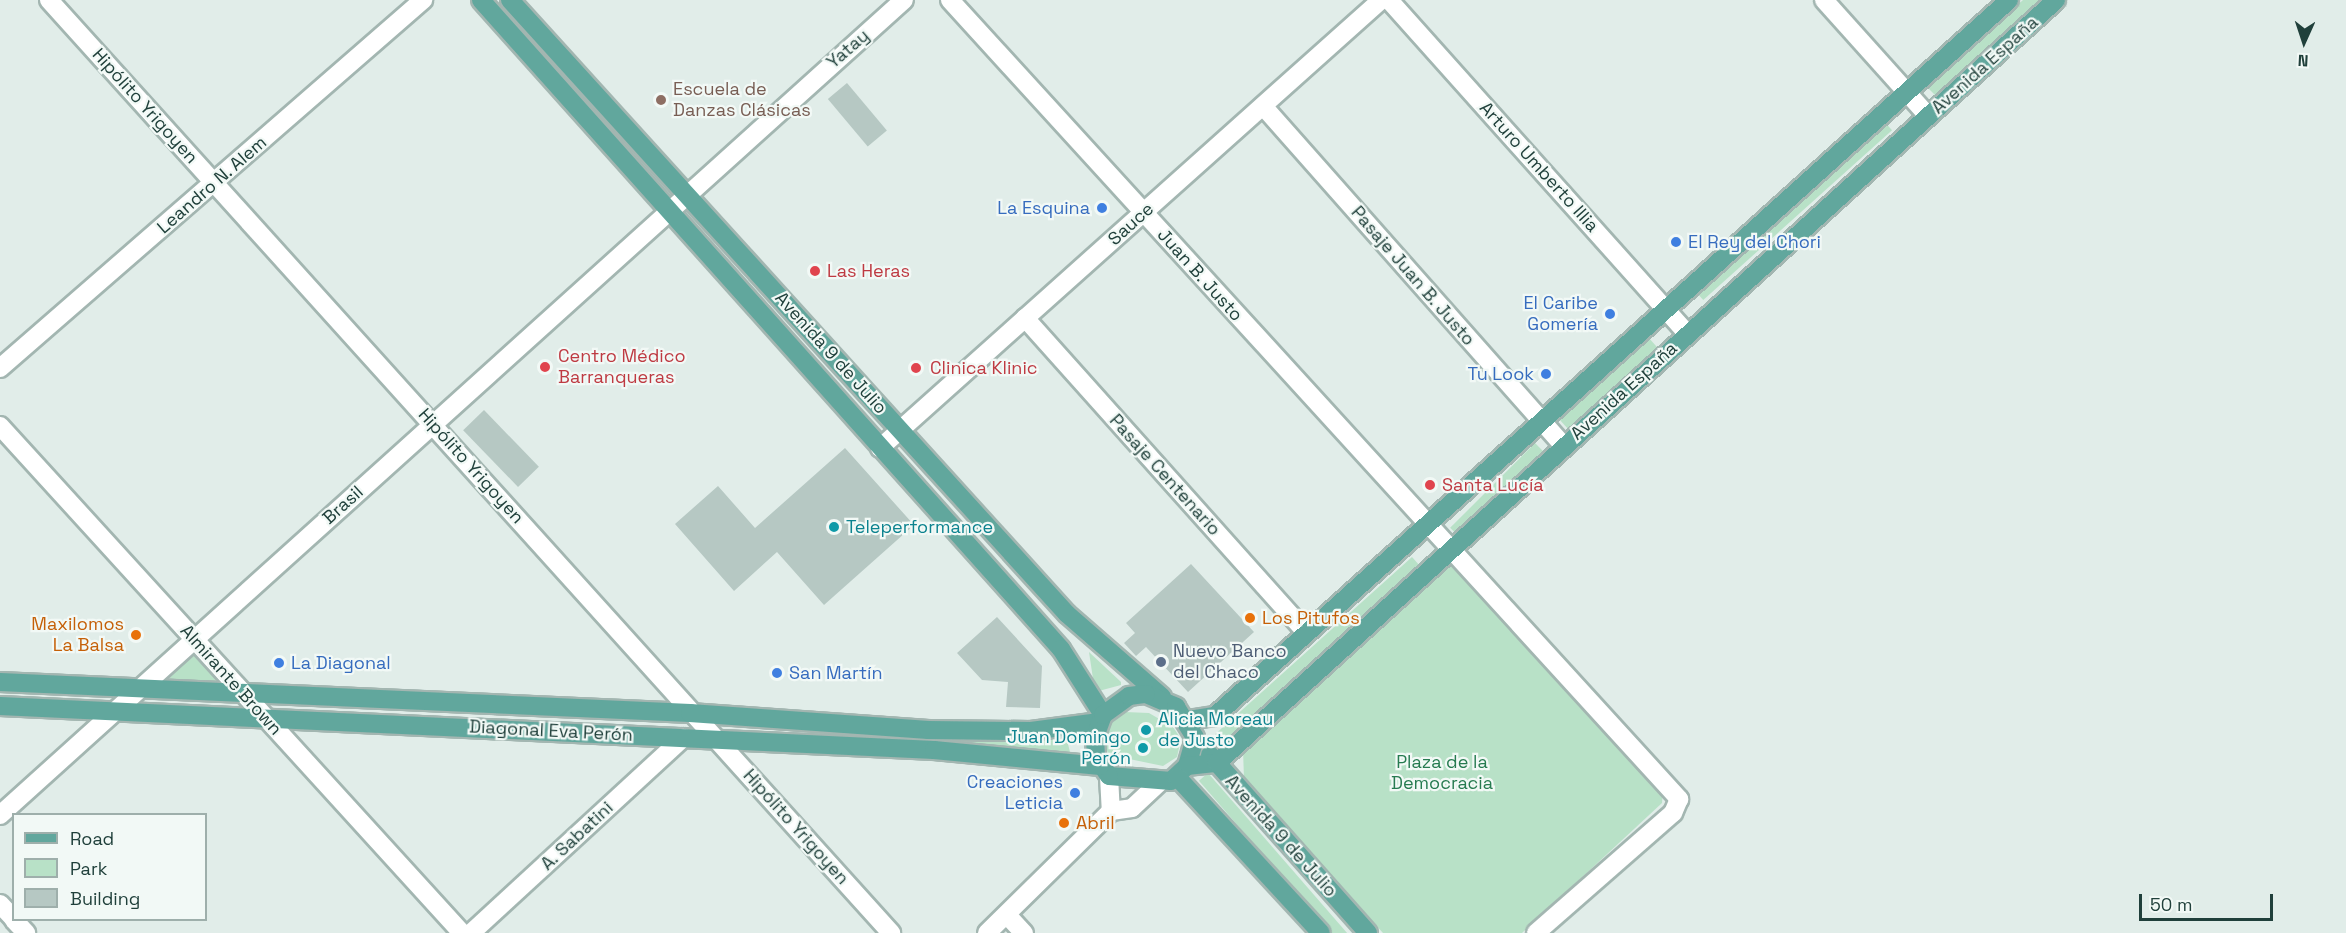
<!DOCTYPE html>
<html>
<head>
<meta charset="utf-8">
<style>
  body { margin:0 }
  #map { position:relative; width:2346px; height:933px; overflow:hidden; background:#e1ede9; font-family:"Space Grotesk",sans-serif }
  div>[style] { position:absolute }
  .green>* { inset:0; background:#b8e1c7; transform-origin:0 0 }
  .building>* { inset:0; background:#b6c8c3; transform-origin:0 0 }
  .roads { filter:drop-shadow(2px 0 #a3b6b1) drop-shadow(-2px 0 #a3b6b1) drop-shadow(0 2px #a3b6b1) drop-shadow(0 -2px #a3b6b1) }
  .minor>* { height:18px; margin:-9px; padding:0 9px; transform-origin:9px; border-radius:9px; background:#fff }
  .major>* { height:18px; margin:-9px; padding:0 9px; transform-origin:9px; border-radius:9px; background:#61a79d }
  .dots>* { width:16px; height:16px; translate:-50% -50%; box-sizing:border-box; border:3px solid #f2f9f6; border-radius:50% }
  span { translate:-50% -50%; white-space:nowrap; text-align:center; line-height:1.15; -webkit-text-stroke:4.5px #f2f9f6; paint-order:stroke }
  .street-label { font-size:18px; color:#20403b }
  .education-label { font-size:18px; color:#785e54 }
  .left { translate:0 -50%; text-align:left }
  .shop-label { font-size:18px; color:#366cbe }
  .right { translate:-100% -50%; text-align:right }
  .health-label { font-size:18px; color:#be3a42 }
  .culture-label { font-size:18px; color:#0d838f }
  .food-label { font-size:18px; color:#c56008 }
  .service-label { font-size:18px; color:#4e5e75 }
  .park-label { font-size:18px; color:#267b50 }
  .legend { position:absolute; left:12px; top:813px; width:195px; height:108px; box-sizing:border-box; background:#f2f9f6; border:2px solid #9eafab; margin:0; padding:8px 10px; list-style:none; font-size:18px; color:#20403b }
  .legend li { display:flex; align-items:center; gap:12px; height:30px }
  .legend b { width:30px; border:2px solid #9eafab }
  .north { position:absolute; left:2274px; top:12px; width:60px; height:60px; -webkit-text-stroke:4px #f2f9f6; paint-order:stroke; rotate:183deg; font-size:16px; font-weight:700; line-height:24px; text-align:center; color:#20403b }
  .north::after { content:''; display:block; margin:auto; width:21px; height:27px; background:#20403b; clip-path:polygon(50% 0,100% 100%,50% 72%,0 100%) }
  .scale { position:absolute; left:2139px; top:894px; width:134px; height:27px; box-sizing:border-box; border:3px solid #20403b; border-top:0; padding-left:8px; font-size:18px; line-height:21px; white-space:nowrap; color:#20403b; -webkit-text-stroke:4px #f2f9f6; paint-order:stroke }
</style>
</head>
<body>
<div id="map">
  <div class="green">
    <div style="clip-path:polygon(2023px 0,2045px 0,1937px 97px,1927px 87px)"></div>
    <div style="left:1882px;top:119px;width:15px;height:254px;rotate:48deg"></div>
    <div style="left:1648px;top:337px;width:15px;height:121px;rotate:48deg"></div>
    <div style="left:1535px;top:443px;width:14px;height:120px;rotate:45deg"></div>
    <div style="left:1412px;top:557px;width:13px;height:265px;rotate:48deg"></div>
    <div style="clip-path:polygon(1450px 564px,1663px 790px,1662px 803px,1522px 933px,1383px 933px,1244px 779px,1243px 749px)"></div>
    <div style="clip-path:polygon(1089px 652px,1121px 682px,1121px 685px,1095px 692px)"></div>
    <div style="clip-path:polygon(195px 654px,218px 677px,213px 685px,170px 682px,169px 671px)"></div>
    <div style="clip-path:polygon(1125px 712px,1149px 713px,1173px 727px,1181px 739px,1177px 757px,1163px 766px,1110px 755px,1102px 745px,1109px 720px)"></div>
    <div style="clip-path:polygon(1066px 736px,1071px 756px,941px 740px,1032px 743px)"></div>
    <div style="left:1208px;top:773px;width:213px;height:12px;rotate:49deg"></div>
  </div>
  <div class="building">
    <div style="left:847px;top:83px;width:62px;height:25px;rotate:50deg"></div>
    <div style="left:484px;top:410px;width:79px;height:29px;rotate:46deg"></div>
    <div style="clip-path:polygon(845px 448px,914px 525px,824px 605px,777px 552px,734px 591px,675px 524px,718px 486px,755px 528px)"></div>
    <div style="clip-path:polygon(1191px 564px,1254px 632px,1188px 692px,1146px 647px,1136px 656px,1124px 643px,1135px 633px,1126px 623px)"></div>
    <div style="clip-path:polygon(997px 617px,1042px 666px,1040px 708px,1006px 707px,1008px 682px,982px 680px,957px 653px)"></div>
  </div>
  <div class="roads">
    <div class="minor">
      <div style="left:49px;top:0;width:1257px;rotate:47.93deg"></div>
      <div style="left:950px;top:0;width:1082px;rotate:47.62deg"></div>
      <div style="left:1679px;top:799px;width:15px;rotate:113deg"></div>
      <div style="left:1673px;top:813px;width:182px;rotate:138.8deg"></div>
      <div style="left:1389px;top:0;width:448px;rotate:48.2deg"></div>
      <div style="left:1824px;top:0;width:156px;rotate:48.1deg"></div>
      <div style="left:1263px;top:106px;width:453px;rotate:48.5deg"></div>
      <div style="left:1025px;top:318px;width:420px;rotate:48.2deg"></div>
      <div style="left:0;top:368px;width:561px;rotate:-41.02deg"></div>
      <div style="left:0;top:426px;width:686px;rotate:47.66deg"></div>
      <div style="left:880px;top:448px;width:672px;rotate:-41.8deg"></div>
      <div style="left:1109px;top:776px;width:35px;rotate:87deg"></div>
      <div style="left:0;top:815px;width:1217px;rotate:-42.04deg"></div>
      <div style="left:0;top:904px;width:21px;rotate:47deg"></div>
      <div style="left:1007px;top:915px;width:25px;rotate:47deg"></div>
      <div style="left:14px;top:920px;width:18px;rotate:47deg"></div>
      <div style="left:471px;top:933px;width:288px;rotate:-42.6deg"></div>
      <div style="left:987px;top:933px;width:174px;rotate:-44.5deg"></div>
      <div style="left:1111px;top:811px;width:21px;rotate:-8deg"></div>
      <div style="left:1132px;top:808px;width:37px;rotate:-43deg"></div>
    </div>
    <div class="major">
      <div style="left:481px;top:0;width:870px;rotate:48.21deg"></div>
      <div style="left:1061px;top:649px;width:78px;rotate:57.5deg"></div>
      <div style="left:510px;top:0;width:829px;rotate:47.79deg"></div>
      <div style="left:1067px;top:614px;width:126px;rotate:41.1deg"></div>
      <div style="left:0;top:682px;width:691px;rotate:2.57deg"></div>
      <div style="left:690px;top:713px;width:239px;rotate:4.1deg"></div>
      <div style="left:928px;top:730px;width:103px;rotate:0.6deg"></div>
      <div style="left:1031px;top:731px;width:69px;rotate:-7.5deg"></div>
      <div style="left:1146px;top:694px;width:33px;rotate:23deg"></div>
      <div style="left:1176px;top:707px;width:36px;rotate:58deg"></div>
      <div style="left:1195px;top:738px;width:29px;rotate:106deg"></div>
      <div style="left:1187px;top:766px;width:22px;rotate:137deg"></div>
      <div style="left:1171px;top:781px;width:62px;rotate:-175.4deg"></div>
      <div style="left:1109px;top:776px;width:23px;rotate:-124deg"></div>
      <div style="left:1096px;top:757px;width:20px;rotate:-93deg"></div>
      <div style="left:1095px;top:737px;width:23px;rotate:-70deg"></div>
      <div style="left:1103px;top:715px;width:32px;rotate:-36deg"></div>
      <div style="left:1129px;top:696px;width:17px;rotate:-7deg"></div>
      <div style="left:0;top:706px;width:935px;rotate:2.7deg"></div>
      <div style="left:934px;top:750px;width:167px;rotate:5.5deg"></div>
      <div style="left:1189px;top:720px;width:26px;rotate:-9deg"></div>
      <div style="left:1215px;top:716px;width:1069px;rotate:-42.04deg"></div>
      <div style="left:1210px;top:755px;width:238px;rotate:48.4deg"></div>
      <div style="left:1187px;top:766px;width:30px;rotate:-6deg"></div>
      <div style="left:1217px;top:763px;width:1134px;rotate:-42.28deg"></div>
      <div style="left:1177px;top:777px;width:212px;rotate:47.3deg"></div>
    </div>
  </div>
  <div class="dots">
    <div style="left:661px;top:100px;background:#8d6e63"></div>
    <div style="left:1102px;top:208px;background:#3f7fe0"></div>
    <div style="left:1676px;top:242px;background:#3f7fe0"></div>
    <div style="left:815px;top:271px;background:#e0444e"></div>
    <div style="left:1610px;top:314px;background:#3f7fe0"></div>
    <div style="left:545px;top:367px;background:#e0444e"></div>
    <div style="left:916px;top:368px;background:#e0444e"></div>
    <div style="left:1546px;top:374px;background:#3f7fe0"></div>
    <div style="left:1430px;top:485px;background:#e0444e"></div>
    <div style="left:834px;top:527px;background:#0f9aa8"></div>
    <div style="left:1250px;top:618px;background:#e8710a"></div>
    <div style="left:136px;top:635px;background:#e8710a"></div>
    <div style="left:1161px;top:662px;background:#5c6f8a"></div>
    <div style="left:279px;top:663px;background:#3f7fe0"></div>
    <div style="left:777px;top:673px;background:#3f7fe0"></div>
    <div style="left:1146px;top:730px;background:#0f9aa8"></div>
    <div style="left:1143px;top:748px;background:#0f9aa8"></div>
    <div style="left:1075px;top:793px;background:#3f7fe0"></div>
    <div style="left:1064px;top:823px;background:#e8710a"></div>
  </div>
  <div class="street-label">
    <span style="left:848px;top:49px;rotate:-41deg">Yatay</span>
    <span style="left:1985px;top:65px;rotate:-42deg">Avenida España</span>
    <span style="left:145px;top:106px;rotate:48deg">Hipólito Yrigoyen</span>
    <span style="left:1539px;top:167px;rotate:48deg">Arturo Umberto Illia</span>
    <span style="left:212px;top:185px;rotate:-41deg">Leandro N. Alem</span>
    <span style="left:1131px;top:224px;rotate:-42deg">Sauce</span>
    <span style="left:1200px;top:275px;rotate:48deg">Juan B. Justo</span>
    <span style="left:1413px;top:276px;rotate:49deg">Pasaje Juan B. Justo</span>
    <span style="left:831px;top:353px;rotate:48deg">Avenida 9 de Julio</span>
    <span style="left:1624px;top:391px;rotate:-42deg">Avenida España</span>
    <span style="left:471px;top:466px;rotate:48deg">Hipólito Yrigoyen</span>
    <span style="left:1165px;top:475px;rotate:48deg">Pasaje Centenario</span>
    <span style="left:343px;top:505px;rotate:-42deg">Brasil</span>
    <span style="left:231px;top:680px;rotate:48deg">Almirante Brown</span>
    <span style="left:551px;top:731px;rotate:3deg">Diagonal Eva Perón</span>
    <span style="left:796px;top:827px;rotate:48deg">Hipólito Yrigoyen</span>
    <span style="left:577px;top:836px;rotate:-43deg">A. Sabatini</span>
    <span style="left:1281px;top:836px;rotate:48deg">Avenida 9 de Julio</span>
  </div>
  <div class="education-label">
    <span class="left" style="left:673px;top:100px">Escuela de<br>Danzas Clásicas</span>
  </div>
  <div class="shop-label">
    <span class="right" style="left:1090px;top:208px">La Esquina</span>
    <span class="left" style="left:1688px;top:242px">El Rey del Chori</span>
    <span class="right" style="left:1598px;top:314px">El Caribe<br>Gomería</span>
    <span class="right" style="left:1534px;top:374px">Tu Look</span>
    <span class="left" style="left:291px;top:663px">La Diagonal</span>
    <span class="left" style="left:789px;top:673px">San Martín</span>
    <span class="right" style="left:1063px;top:793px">Creaciones<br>Leticia</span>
  </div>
  <div class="health-label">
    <span class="left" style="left:827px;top:271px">Las Heras</span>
    <span class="left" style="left:558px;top:367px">Centro Médico<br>Barranqueras</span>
    <span class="left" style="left:930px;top:368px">Clinica Klinic</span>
    <span class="left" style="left:1442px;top:485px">Santa Lucía</span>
  </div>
  <div class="culture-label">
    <span class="left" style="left:846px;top:527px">Teleperformance</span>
    <span class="left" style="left:1158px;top:730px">Alicia Moreau<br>de Justo</span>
    <span class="right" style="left:1131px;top:748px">Juan Domingo<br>Perón</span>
  </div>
  <div class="food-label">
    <span class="left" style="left:1262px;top:618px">Los Pitufos</span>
    <span class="right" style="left:124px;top:635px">Maxilomos<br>La Balsa</span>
    <span class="left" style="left:1076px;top:823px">Abril</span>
  </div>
  <div class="service-label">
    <span class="left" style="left:1173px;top:662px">Nuevo Banco<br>del Chaco</span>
  </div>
  <div class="park-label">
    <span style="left:1442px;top:773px">Plaza de la<br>Democracia</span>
  </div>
  <ul class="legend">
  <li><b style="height:8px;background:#61a79d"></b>Road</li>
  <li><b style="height:16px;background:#b8e1c7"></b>Park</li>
  <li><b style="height:16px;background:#b6c8c3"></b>Building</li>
  </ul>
  <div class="north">N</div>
  <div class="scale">50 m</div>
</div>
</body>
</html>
